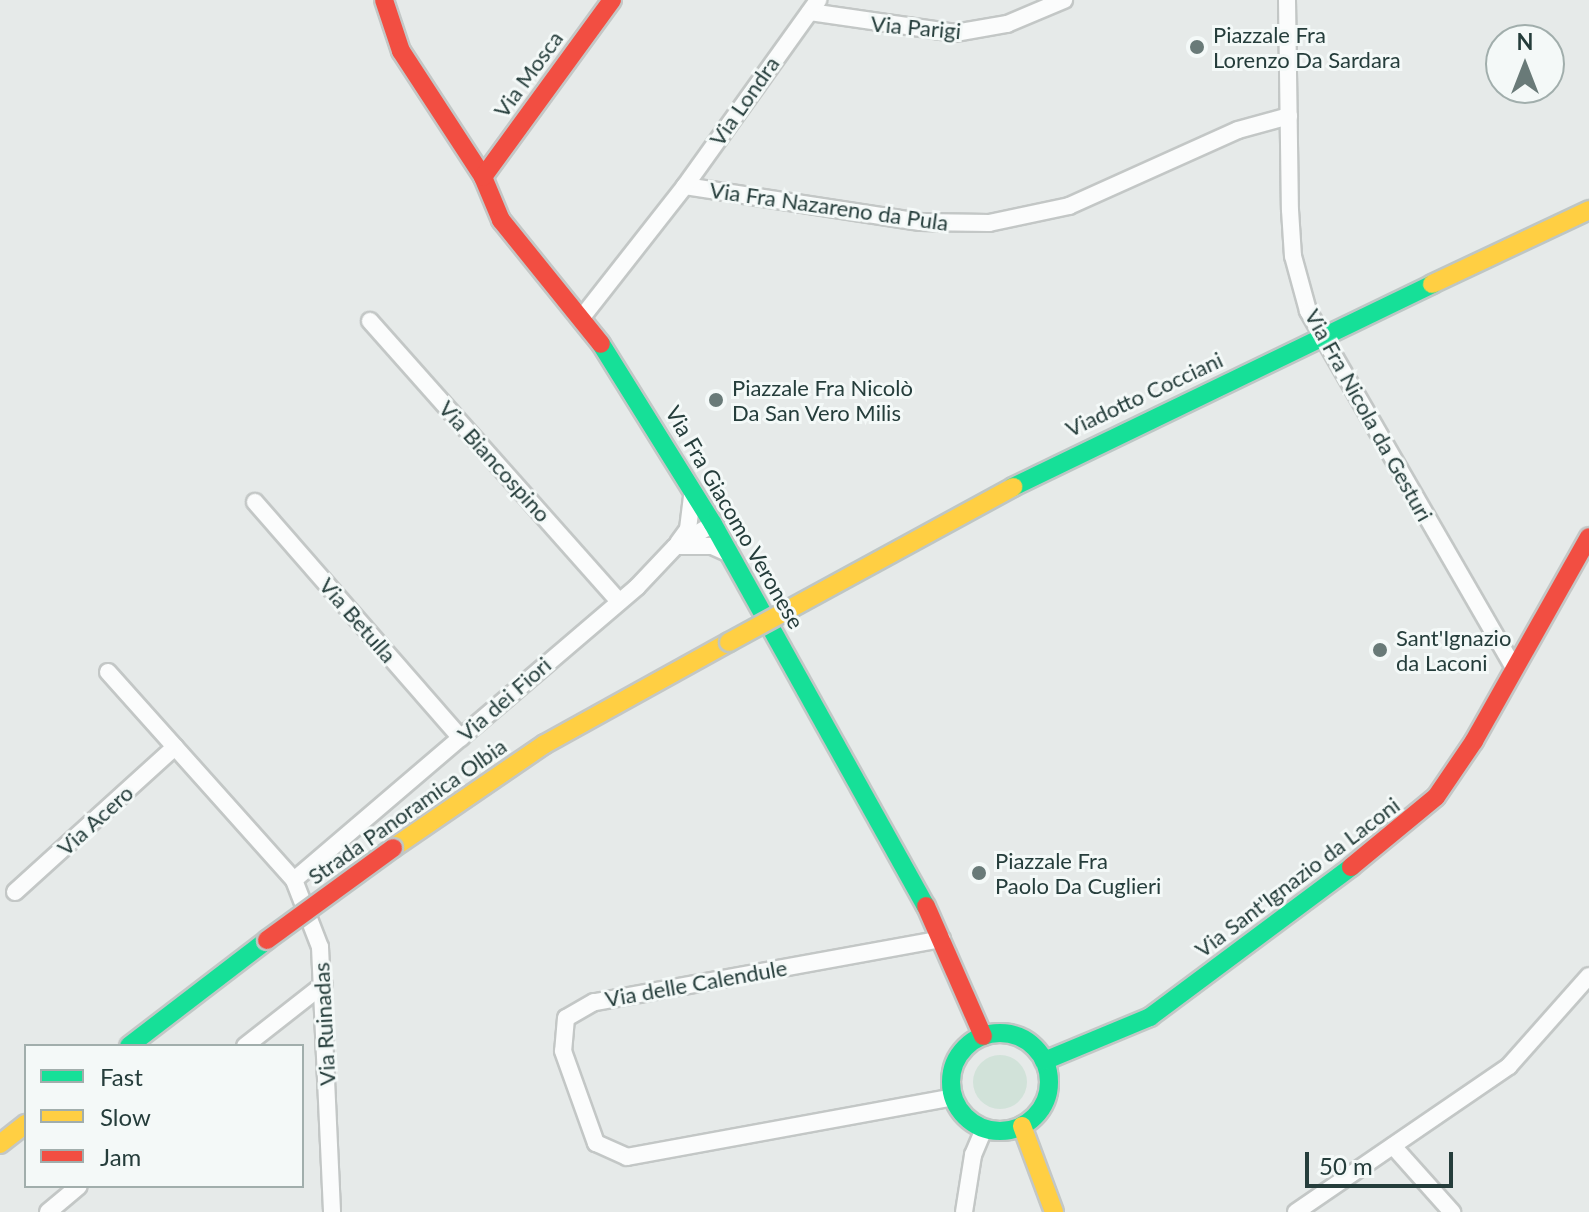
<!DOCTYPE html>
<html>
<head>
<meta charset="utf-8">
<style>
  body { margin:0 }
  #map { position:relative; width:1589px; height:1212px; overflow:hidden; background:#e6eae9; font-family:Lato,sans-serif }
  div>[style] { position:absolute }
  .green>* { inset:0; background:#d1e2d9 }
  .round { border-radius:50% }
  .roads { filter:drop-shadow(2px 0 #c3c7c6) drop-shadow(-2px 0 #c3c7c6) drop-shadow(0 2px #c3c7c6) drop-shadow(0 -2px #c3c7c6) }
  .street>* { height:16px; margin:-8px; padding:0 8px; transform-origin:8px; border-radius:8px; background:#fbfcfc }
  .fast>* { height:18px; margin:-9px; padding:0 9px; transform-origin:9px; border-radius:9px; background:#16e098 }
  .fast>.ring { margin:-9px; padding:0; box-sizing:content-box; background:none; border:18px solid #16e098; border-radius:50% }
  .slow>* { height:18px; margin:-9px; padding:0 9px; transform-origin:9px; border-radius:9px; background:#ffcf43 }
  .jam>* { height:18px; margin:-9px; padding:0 9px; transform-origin:9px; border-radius:9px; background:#f24e42 }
  .bridges { filter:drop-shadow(2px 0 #bec6c5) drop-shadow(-2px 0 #bec6c5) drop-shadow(0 2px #bec6c5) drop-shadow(0 -2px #bec6c5) }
  .fast-bridge>* { height:18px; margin:-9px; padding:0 9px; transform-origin:9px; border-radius:9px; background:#16e098 }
  .slow-bridge>* { height:18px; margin:-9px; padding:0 9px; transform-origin:9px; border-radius:9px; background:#ffcf43 }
  .jam-bridge>* { height:18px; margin:-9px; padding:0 9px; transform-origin:9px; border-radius:9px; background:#f24e42 }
  .dots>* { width:22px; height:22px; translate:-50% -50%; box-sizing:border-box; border:4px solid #f4f9f8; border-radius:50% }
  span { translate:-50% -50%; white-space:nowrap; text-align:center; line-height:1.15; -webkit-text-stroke:6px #f4f9f8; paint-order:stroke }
  .street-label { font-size:22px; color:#253d3b }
  .poi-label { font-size:22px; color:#253d3b }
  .left { translate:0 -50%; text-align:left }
  .legend { position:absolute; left:24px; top:1044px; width:280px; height:144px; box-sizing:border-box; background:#f4f9f8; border:2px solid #a1aeac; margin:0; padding:10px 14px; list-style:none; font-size:24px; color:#253d3b }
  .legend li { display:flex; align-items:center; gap:16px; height:40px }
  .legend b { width:40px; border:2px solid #a1aeac }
  .north { position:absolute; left:1485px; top:24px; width:80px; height:80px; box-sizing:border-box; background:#f4f9f8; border:2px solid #a1aeac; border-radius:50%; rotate:0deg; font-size:22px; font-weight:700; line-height:32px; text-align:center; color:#253d3b }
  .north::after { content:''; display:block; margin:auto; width:28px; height:36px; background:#697a78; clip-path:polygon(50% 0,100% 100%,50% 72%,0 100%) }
  .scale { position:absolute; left:1305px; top:1152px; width:148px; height:36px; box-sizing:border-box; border:4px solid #253d3b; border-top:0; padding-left:10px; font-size:24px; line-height:28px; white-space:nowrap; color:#253d3b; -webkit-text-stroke:6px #f4f9f8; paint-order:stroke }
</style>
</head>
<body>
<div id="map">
  <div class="green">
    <div class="round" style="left:973px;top:1055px;width:54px;height:54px"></div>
  </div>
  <div class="roads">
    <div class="street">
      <div style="left:1287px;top:0;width:210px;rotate:89.2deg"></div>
      <div style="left:1290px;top:210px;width:46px;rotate:86.3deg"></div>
      <div style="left:1293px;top:256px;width:57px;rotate:74.7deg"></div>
      <div style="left:1308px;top:311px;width:410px;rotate:60deg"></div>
      <div style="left:810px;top:12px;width:147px;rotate:8.2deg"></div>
      <div style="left:955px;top:33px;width:53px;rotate:-9.8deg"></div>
      <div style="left:1007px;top:24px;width:62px;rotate:-22.8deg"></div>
      <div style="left:685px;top:186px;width:238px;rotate:8.7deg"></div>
      <div style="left:920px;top:222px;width:69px;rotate:0.8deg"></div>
      <div style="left:989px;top:223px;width:82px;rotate:-12deg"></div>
      <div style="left:1069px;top:206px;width:185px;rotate:-24.2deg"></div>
      <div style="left:1238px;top:130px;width:53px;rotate:-15.4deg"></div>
      <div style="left:583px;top:316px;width:165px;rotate:-51.9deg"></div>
      <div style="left:685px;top:186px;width:229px;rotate:-54.4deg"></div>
      <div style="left:370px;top:321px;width:375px;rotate:48.4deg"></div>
      <div style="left:255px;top:502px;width:313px;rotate:48.9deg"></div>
      <div style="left:678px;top:543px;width:17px;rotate:-54deg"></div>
      <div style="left:688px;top:529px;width:38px;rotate:-83deg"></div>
      <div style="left:680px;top:546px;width:32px"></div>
      <div style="left:712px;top:546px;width:20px;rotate:24deg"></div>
      <div style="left:108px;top:672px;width:279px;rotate:48.2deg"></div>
      <div style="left:294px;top:880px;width:72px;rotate:68.8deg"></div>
      <div style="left:320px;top:947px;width:265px;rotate:87.4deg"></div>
      <div style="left:294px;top:880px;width:451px;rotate:-40.5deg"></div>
      <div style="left:637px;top:587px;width:55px;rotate:-46.5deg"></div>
      <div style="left:675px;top:547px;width:44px;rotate:-31.2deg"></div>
      <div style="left:15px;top:892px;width:216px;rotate:-42.2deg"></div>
      <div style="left:942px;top:939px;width:354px;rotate:169.7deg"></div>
      <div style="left:594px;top:1002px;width:32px;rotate:150deg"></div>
      <div style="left:566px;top:1018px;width:33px;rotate:95deg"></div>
      <div style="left:563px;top:1051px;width:98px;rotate:70.3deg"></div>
      <div style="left:596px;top:1143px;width:34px;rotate:24deg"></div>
      <div style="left:627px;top:1157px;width:331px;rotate:-10.4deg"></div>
      <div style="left:245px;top:1046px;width:100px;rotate:-38.1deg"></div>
      <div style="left:1393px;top:1146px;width:89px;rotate:48.2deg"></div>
      <div style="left:48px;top:1212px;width:40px;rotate:-40deg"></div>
      <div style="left:964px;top:1212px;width:58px;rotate:-81deg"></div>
      <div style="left:973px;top:1155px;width:28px;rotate:-67deg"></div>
      <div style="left:1296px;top:1212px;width:258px;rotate:-34.4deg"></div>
      <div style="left:1509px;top:1066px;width:120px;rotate:-48.4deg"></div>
    </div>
    <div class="fast">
      <div style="left:601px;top:344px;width:212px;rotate:58.1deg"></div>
      <div style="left:713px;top:524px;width:437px;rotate:60.9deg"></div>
      <div class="ring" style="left:951px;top:1033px;width:80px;height:80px"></div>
      <div style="left:129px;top:1046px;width:174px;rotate:-37.5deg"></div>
      <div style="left:1044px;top:1061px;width:115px;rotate:-22.5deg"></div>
      <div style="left:1150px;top:1017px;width:251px;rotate:-36.7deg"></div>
    </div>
    <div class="slow">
      <div style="left:393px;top:848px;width:184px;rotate:-34.4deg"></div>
      <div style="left:545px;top:744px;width:210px;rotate:-29deg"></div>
      <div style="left:1022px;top:1126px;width:92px;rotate:69.6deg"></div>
      <div style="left:0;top:1144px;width:33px;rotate:-38deg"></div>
    </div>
    <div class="jam">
      <div style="left:384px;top:0;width:54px;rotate:71.6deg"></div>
      <div style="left:401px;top:51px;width:150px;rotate:56.9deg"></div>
      <div style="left:483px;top:177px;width:47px;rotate:67.3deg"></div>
      <div style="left:501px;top:220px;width:159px;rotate:51.1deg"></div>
      <div style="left:483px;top:177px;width:219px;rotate:-53.9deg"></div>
      <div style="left:1351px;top:867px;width:110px;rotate:-39.5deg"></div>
      <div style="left:1436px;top:797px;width:68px;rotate:-55.8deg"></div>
      <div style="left:1474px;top:741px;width:234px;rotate:-60.6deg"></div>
      <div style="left:926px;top:906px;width:142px;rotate:66.3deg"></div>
    </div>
  </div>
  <div class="bridges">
    <div class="fast-bridge">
      <div style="left:1013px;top:487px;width:466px;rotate:-25.8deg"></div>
    </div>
    <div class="slow-bridge">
      <div style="left:1432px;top:284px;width:174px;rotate:-25.2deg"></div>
      <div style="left:729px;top:642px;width:324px;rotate:-28.6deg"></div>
    </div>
    <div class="jam-bridge">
      <div style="left:267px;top:940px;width:156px;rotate:-36.1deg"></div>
    </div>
  </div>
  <div class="dots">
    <div style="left:1197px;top:47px;background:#697a78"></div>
    <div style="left:716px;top:400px;background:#697a78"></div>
    <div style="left:1380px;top:650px;background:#697a78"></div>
    <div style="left:979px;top:873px;background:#697a78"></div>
  </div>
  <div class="street-label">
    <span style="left:916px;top:27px;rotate:5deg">Via Parigi</span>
    <span style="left:528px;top:74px;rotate:-54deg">Via Mosca</span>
    <span style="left:744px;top:101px;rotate:-55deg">Via Londra</span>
    <span style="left:829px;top:206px;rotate:8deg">Via Fra Nazareno da Pula</span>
    <span style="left:1144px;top:394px;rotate:-25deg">Viadotto Cocciani</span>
    <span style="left:1369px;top:415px;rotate:61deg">Via Fra Nicola da Gesturi</span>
    <span style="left:495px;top:461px;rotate:48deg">Via Biancospino</span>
    <span style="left:735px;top:517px;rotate:60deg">Via Fra Giacomo Veronese</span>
    <span style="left:358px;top:620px;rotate:49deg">Via Betulla</span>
    <span style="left:504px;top:699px;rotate:-41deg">Via dei Fiori</span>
    <span style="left:407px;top:811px;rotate:-35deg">Strada Panoramica Olbia</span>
    <span style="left:95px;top:820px;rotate:-42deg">Via Acero</span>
    <span style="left:1297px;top:877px;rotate:-37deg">Via Sant'Ignazio da Laconi</span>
    <span style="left:696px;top:983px;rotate:-10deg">Via delle Calendule</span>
    <span style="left:324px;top:1024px;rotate:-93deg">Via Ruinadas</span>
  </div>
  <div class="poi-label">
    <span class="left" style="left:1213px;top:47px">Piazzale Fra<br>Lorenzo Da Sardara</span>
    <span class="left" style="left:732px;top:400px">Piazzale Fra Nicolò<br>Da San Vero Milis</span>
    <span class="left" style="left:1396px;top:650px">Sant'Ignazio<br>da Laconi</span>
    <span class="left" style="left:995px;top:873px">Piazzale Fra<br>Paolo Da Cuglieri</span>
  </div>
  <ul class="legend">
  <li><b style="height:10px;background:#16e098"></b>Fast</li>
  <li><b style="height:10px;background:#ffcf43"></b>Slow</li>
  <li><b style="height:10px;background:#f24e42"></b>Jam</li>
  </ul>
  <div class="north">N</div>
  <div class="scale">50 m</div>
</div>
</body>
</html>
